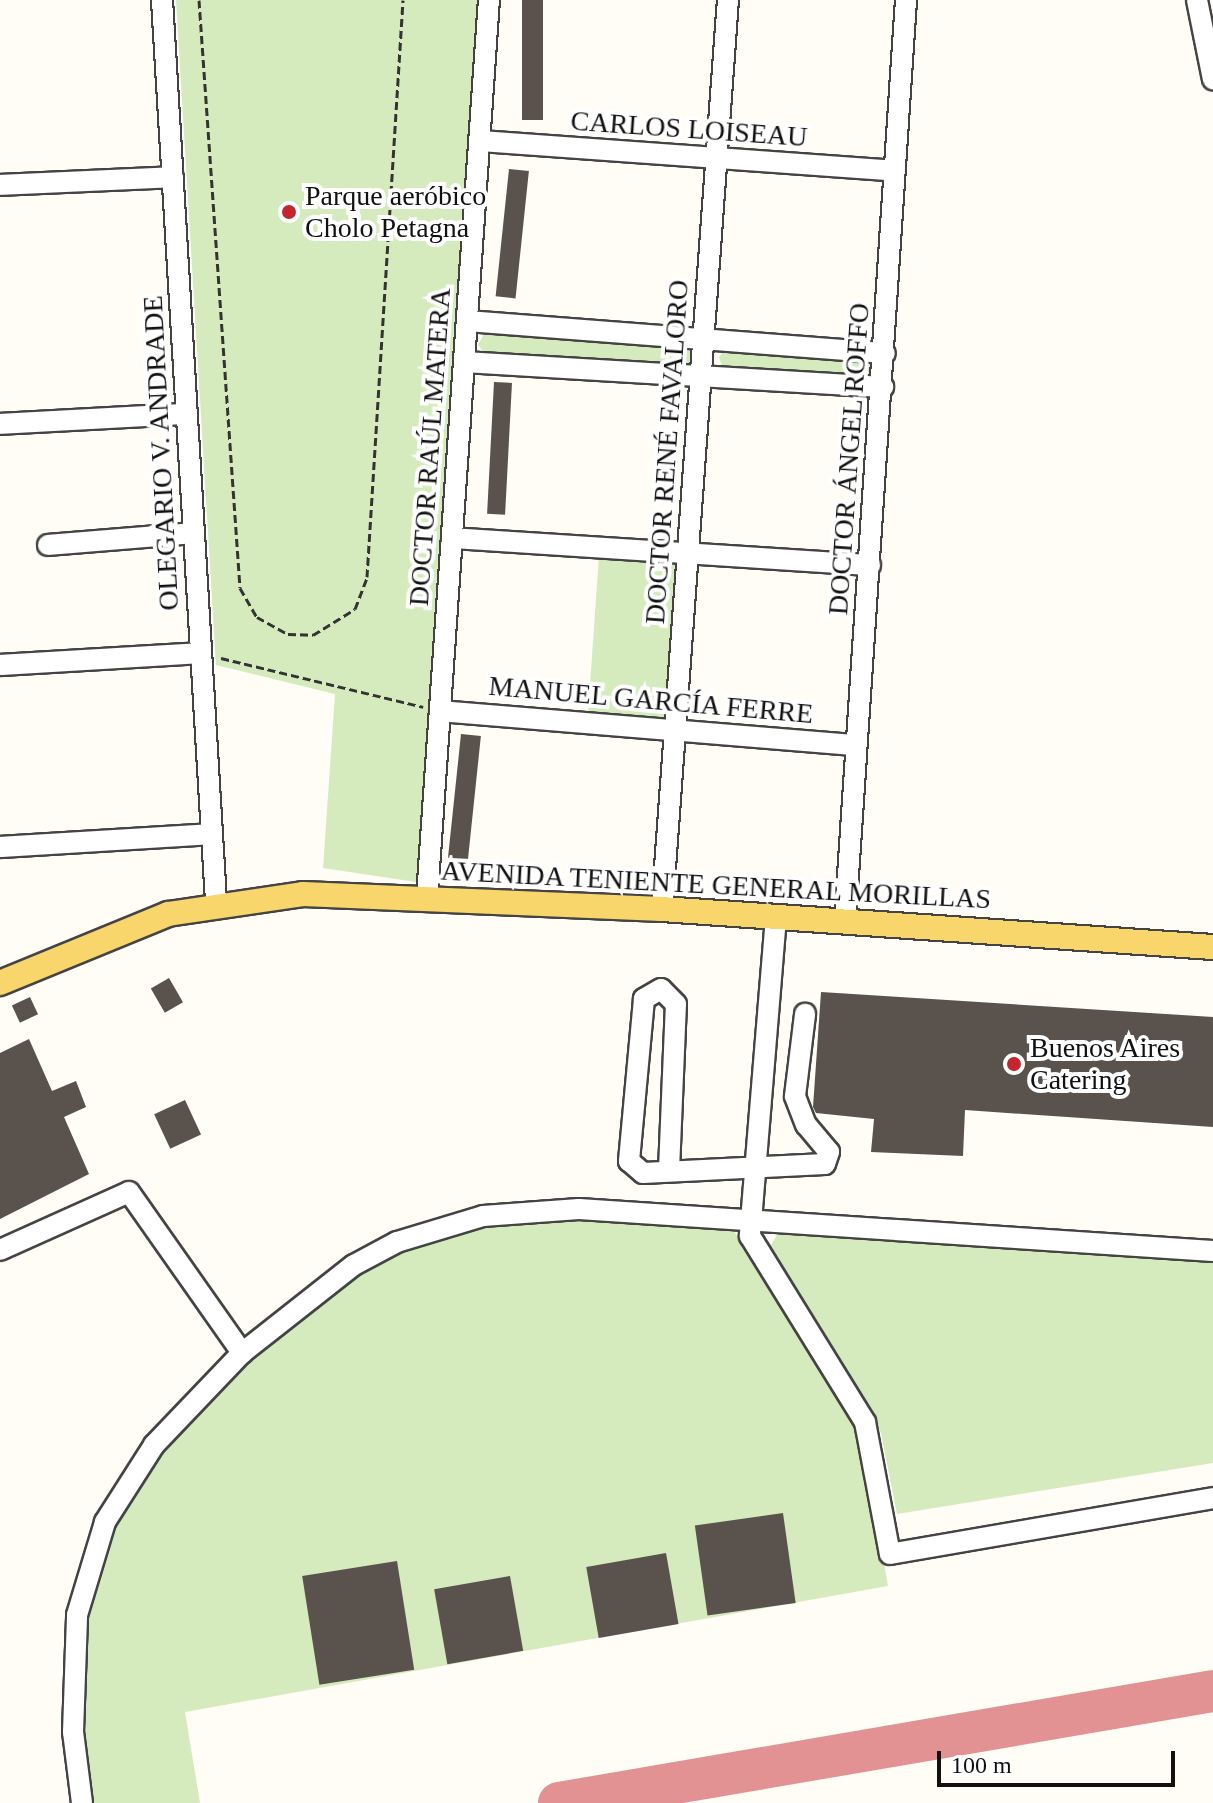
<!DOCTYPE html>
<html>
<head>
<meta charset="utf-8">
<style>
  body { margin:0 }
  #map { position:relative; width:1213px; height:1803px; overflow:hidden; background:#fffdf5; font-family:"Times New Roman",serif }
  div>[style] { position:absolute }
  .green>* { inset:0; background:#d5ebbd; transform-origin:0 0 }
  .taxiway>* { height:42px; margin:-21px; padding:0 21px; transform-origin:21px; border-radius:21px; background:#e29292 }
  .building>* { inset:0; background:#5a524d; transform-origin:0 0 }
  .path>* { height:3px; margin-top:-1.5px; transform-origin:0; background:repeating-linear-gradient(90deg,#333 0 8px,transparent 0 12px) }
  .roads { filter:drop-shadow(2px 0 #444) drop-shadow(-2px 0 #444) drop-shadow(0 2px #444) drop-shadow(0 -2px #444) }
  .minor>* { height:20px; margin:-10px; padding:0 10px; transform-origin:10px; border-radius:10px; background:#fff }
  .major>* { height:24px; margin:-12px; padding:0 12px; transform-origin:12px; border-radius:12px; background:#f9d66b }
  .dots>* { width:22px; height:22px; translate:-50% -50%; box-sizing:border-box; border:4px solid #fff; border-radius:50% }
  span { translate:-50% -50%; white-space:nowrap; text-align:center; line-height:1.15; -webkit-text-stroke:8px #fff; paint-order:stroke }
  .street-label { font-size:28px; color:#111 }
  .poi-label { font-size:28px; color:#111 }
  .left { translate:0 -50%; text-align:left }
  .scale { position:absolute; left:937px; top:1751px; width:238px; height:36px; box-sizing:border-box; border:4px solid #111; border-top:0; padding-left:10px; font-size:24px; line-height:28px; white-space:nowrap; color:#111; -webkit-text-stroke:6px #fff; paint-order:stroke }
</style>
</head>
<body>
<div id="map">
  <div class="green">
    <div style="clip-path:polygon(176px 0,477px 0,416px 882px,323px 868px,335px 694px,216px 665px)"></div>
    <div style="clip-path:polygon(485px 332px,689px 347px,692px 358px,687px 366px,486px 355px,478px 345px)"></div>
    <div style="clip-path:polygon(726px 348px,870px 361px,871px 376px,723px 369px,719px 357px)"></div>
    <div style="left:599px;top:556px;width:79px;height:161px;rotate:4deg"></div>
    <div style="clip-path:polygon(534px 1213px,713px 1222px,734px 1231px,863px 1439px,888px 1586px,185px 1712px,200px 1803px,93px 1803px,82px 1705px,88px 1604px,115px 1522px,158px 1448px,264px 1341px,393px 1248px)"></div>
    <div style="clip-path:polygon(781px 1228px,1213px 1258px,1213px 1463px,897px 1514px,881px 1433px,869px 1406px,768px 1250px)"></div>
  </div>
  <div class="taxiway">
    <div style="left:559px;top:1803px;width:664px;rotate:-9.72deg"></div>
  </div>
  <div class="building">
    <div style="left:522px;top:0;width:21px;height:120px"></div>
    <div style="left:509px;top:169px;width:20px;height:128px;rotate:6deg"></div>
    <div style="left:494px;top:382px;width:18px;height:132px;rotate:3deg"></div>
    <div style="left:461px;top:734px;width:20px;height:128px;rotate:6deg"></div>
    <div style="left:169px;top:978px;width:28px;height:21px;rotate:60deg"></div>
    <div style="clip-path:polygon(821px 992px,1213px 1017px,1213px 1127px,965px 1110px,963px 1156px,871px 1152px,874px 1119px,816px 1113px,813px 1107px)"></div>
    <div style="left:30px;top:997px;width:19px;height:20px;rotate:65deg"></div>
    <div style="clip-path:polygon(29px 1039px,52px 1091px,76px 1081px,86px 1107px,64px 1117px,89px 1174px,0 1219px,0 1053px)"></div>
    <div style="left:185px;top:1100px;width:38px;height:34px;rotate:65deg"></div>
    <div style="left:783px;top:1513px;width:91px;height:89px;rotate:82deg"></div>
    <div style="left:666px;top:1553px;width:72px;height:81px;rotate:80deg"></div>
    <div style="left:397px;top:1561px;width:110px;height:96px;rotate:81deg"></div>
    <div style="left:510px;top:1576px;width:76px;height:77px;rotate:80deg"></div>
  </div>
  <div class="path">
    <div style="left:199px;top:0;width:589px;rotate:86.01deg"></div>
    <div style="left:240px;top:588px;width:34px;rotate:60deg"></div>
    <div style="left:257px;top:617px;width:35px;rotate:29deg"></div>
    <div style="left:288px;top:634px;width:25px;rotate:2deg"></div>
    <div style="left:313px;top:635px;width:49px;rotate:-31.8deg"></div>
    <div style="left:355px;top:609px;width:34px;rotate:-69deg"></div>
    <div style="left:367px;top:577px;width:578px;rotate:-86.43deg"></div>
    <div style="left:221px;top:658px;width:208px;rotate:13.6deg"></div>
  </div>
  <div class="roads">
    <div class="minor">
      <div style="left:162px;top:0;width:904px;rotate:86.57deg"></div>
      <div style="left:1197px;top:0;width:81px;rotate:78.6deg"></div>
      <div style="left:480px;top:141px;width:415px;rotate:4.1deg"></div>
      <div style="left:0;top:185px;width:173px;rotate:-2.6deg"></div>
      <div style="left:467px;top:321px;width:419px;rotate:4.4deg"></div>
      <div style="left:464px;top:362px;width:420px;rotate:3.4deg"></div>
      <div style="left:0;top:424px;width:187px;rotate:-3.1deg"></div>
      <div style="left:452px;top:538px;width:419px;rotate:3.7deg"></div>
      <div style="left:48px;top:545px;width:146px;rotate:-4.7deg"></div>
      <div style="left:0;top:665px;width:201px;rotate:-3.4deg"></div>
      <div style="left:440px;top:711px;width:417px;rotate:4.7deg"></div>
      <div style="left:0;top:847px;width:212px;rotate:-3.5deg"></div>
      <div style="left:427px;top:897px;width:899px;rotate:-86.05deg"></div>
      <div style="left:662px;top:909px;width:911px;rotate:-85.85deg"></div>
      <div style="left:776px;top:917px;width:320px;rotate:94.7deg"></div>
      <div style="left:750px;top:1236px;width:219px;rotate:58.3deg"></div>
      <div style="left:865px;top:1422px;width:134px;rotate:79.3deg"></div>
      <div style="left:890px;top:1554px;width:328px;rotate:-9.8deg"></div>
      <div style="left:845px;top:921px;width:923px;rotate:-86.21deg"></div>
      <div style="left:669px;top:1170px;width:166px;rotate:-87.6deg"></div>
      <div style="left:676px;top:1004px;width:21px;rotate:-135deg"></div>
      <div style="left:661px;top:989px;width:20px;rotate:150deg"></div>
      <div style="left:644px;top:999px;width:163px;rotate:95.3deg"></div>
      <div style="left:629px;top:1161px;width:18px;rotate:41deg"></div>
      <div style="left:643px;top:1173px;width:182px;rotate:-2.8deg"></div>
      <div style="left:825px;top:1164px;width:13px;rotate:-72deg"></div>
      <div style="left:829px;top:1152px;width:35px;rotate:-130deg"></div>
      <div style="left:806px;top:1125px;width:31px;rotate:-111deg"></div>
      <div style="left:795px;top:1096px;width:83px;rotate:-83deg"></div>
      <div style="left:0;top:1250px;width:141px;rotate:-24.2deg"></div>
      <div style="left:129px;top:1192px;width:197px;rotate:54.9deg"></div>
      <div style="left:82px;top:1803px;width:72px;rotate:-97.2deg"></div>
      <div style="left:73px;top:1732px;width:117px;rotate:-88deg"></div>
      <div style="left:77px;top:1615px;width:97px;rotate:-73.2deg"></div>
      <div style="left:105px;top:1522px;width:91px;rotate:-57.5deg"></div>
      <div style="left:154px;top:1445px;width:127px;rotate:-46.3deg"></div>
      <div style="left:242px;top:1353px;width:142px;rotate:-38.2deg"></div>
      <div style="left:354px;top:1265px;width:49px;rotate:-28.1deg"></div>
      <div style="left:397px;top:1242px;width:90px;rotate:-16.8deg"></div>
      <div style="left:483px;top:1216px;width:96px;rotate:-4.2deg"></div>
      <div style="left:579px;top:1209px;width:635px;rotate:3.79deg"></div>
    </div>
    <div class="major">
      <div style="left:0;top:983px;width:182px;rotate:-22.3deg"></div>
      <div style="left:168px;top:914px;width:136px;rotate:-8.4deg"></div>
      <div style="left:303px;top:894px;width:359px;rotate:2.4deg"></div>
      <div style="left:662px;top:909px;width:552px;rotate:3.95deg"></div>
    </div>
  </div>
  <div class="dots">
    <div style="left:289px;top:212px;background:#c4262e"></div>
    <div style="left:1014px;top:1064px;background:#c4262e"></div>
  </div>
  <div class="street-label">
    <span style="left:689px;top:129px;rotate:4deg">CARLOS LOISEAU</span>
    <span style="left:430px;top:447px;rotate:-86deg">DOCTOR RAÚL MATERA</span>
    <span style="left:667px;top:452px;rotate:-86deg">DOCTOR RENÉ FAVALORO</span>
    <span style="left:161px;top:453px;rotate:-93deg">OLEGARIO V. ANDRADE</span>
    <span style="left:849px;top:459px;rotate:-86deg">DOCTOR ÁNGEL ROFFO</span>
    <span style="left:651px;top:700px;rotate:5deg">MANUEL GARCÍA FERRE</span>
    <span style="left:716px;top:885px;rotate:3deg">AVENIDA TENIENTE GENERAL MORILLAS</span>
  </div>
  <div class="poi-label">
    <span class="left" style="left:305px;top:212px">Parque aeróbico<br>Cholo Petagna</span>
    <span class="left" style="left:1030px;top:1064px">Buenos Aires<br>Catering</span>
  </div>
  <div class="scale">100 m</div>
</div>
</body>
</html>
